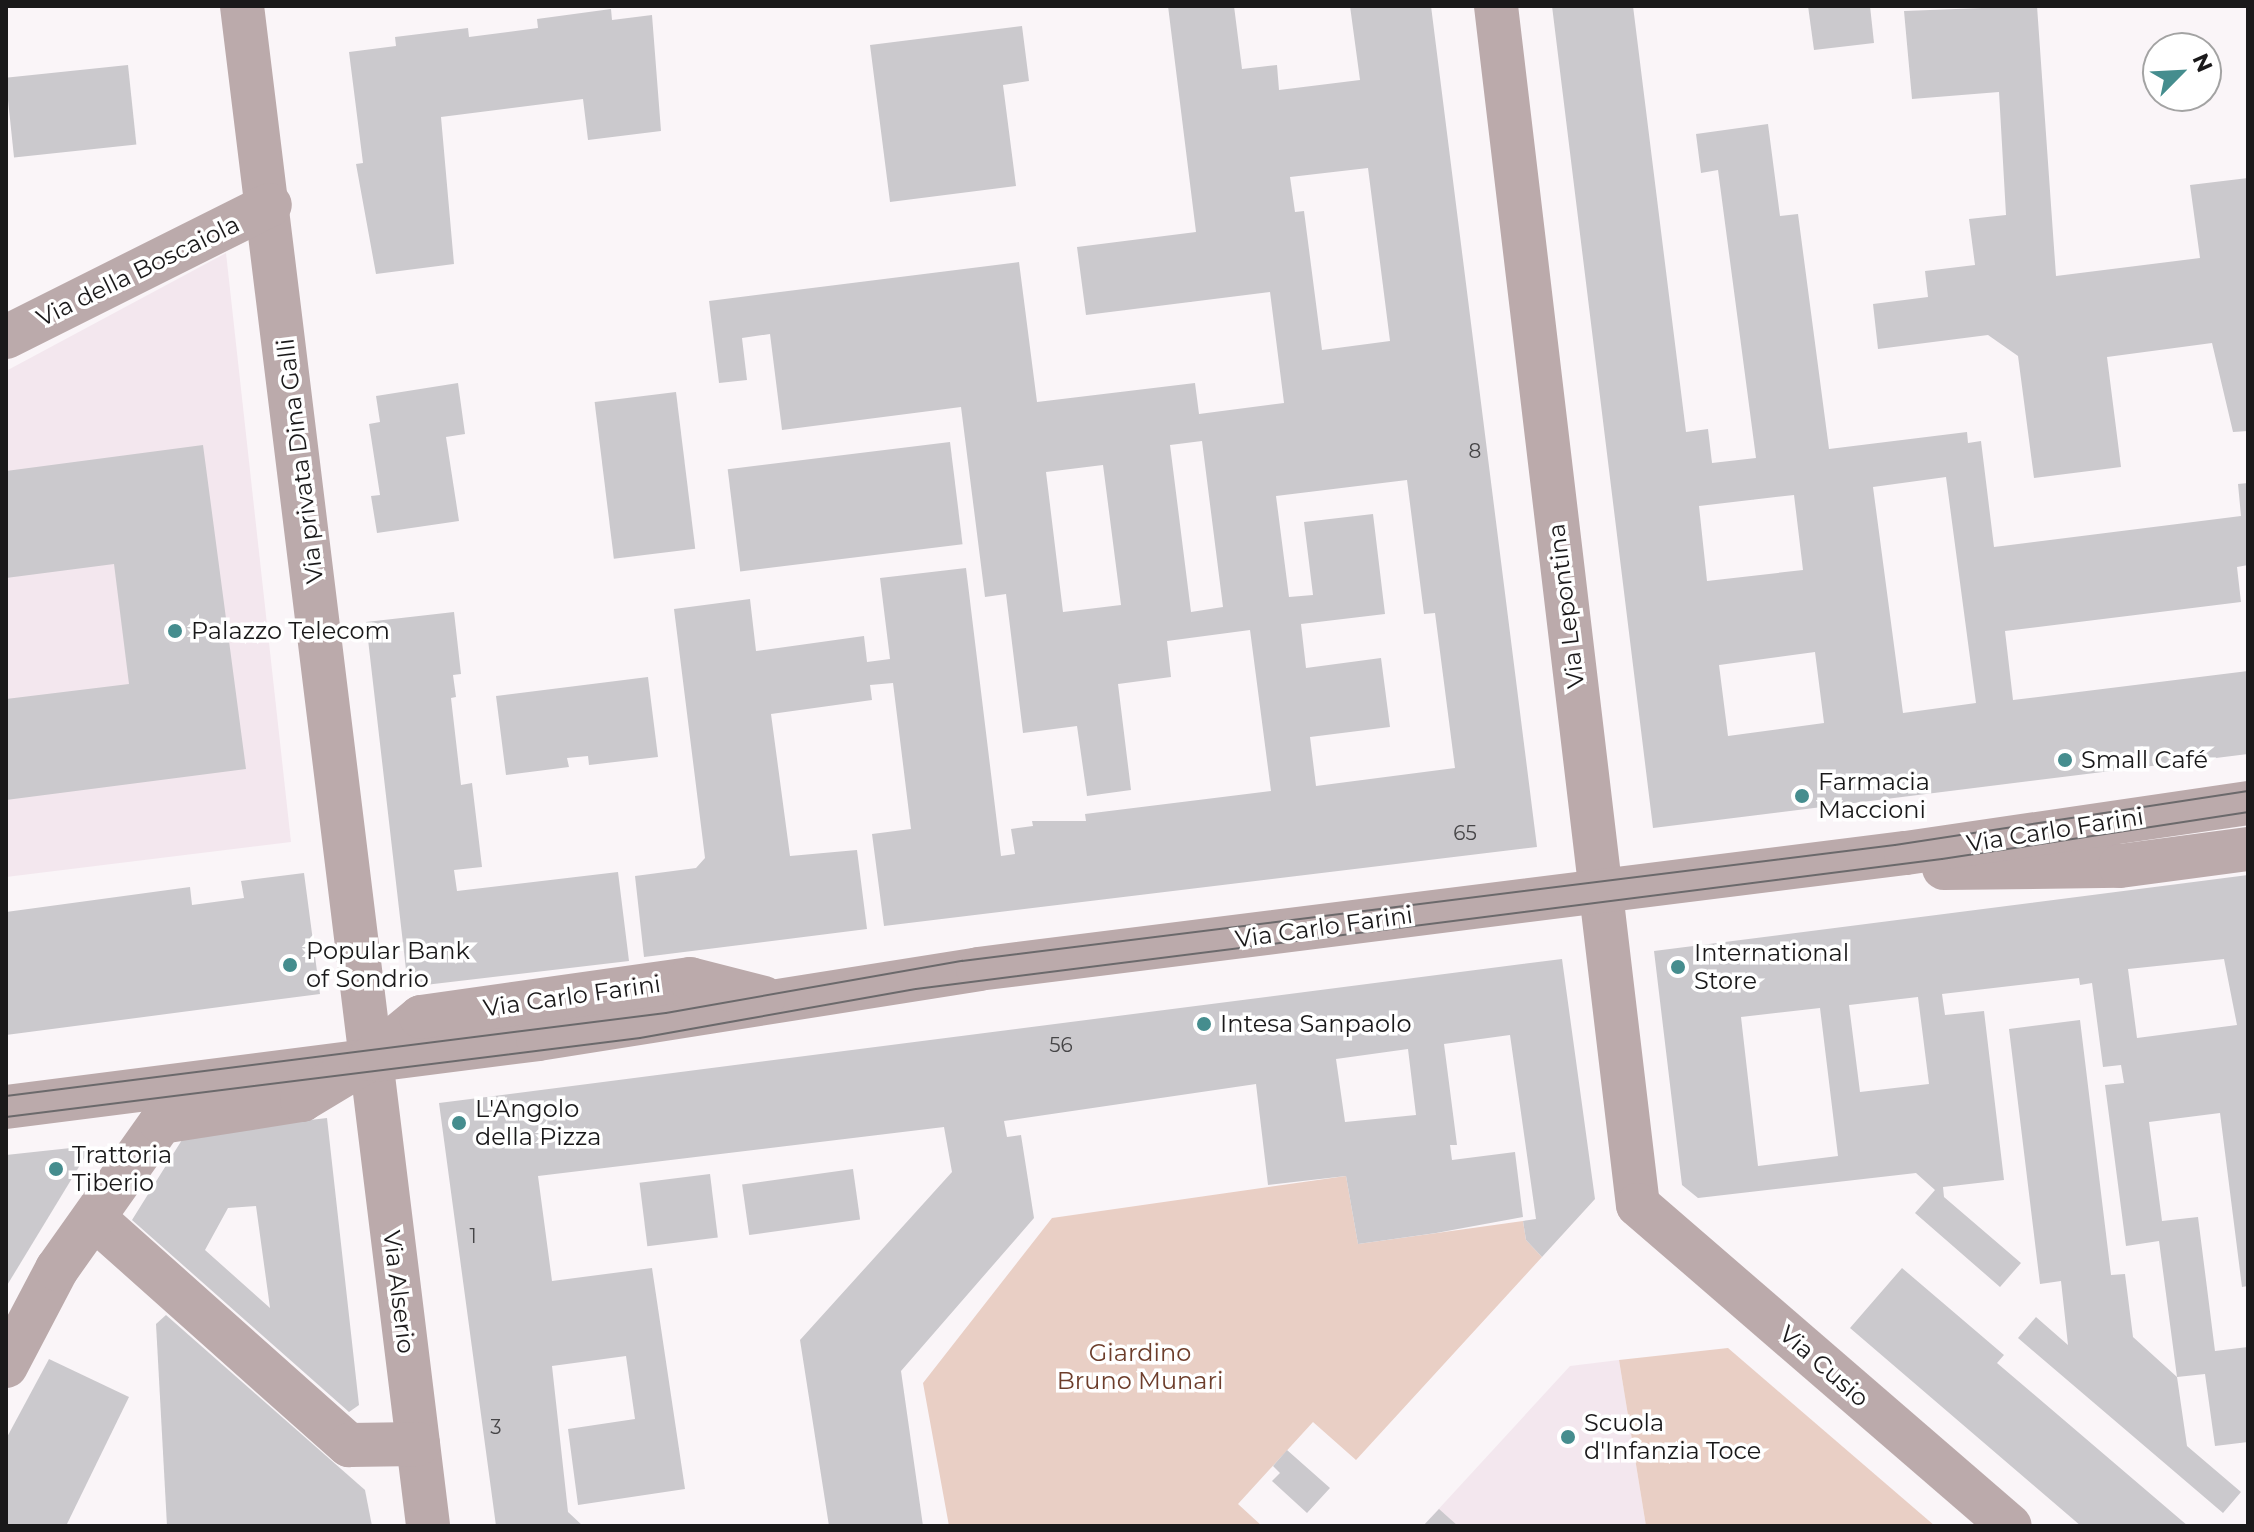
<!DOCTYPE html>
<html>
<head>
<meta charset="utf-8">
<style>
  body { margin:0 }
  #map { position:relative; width:2254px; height:1532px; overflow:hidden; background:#faf5f8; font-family:Montserrat,sans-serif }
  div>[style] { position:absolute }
  .built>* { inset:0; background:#f3e7ee }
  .green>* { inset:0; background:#e9cfc5 }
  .building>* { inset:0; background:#cbc9cd; transform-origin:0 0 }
  .minor>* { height:44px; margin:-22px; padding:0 22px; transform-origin:22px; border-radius:22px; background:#bbaaab }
  .tram>* { height:2px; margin:-1px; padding:0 1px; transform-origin:1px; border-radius:1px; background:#6b696b }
  .dots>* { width:22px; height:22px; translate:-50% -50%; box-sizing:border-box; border:4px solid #fff; border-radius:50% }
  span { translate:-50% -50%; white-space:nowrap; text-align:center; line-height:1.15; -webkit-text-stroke:7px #fff; paint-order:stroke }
  .number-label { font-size:20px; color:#464547 }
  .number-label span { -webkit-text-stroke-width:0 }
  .street-label { font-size:24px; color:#1a191a }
  .poi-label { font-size:24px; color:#1a191a }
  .left { translate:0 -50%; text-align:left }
  .park-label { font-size:24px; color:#6d3d2b }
  .frame { position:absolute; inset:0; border:8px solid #1a191a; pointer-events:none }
  .north { position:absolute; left:2142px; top:32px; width:80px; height:80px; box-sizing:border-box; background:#fff; border:2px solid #a3a3a3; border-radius:50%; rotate:66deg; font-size:22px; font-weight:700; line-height:32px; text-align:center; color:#1a191a }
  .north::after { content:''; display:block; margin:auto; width:28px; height:36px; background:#458d8e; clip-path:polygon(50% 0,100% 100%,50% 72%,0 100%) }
</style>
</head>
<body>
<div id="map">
  <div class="built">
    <div style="clip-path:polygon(226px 253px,291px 842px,6px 877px,6px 371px)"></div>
    <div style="clip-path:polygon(1619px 1360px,1646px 1526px,1423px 1526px,1570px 1366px)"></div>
  </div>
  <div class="green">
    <div style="clip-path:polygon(1346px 1176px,1358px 1244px,1523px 1221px,1526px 1240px,1542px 1257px,1356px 1460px,1313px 1422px,1238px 1504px,1262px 1526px,949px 1526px,923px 1383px,1052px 1218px)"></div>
    <div style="clip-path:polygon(1728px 1348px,1935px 1526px,1646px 1526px,1619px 1360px)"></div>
  </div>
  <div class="building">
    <div style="clip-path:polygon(evenodd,1168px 6px,1234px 6px,1242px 69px,1277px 65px,1279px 90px,1360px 80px,1350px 6px,1431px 6px,1537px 847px,884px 926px,872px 834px,911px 829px,893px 683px,870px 685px,872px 700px,771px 714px,790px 856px,857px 850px,867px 929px,644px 957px,635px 876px,696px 868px,705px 858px,674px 609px,750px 599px,756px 651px,864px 636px,867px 662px,890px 659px,880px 578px,966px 568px,1001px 856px,1015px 854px,1011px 829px,1033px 826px,1032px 821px,1086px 821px,1085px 814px,1271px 791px,1250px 630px,1167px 641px,1171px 677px,1118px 684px,1131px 790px,1087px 796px,1077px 726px,1023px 733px,1006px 594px,985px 597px,961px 407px,782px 430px,770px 334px,742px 338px,747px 380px,719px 383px,709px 301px,1019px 262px,1037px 402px,1195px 383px,1199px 414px,1284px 403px,1270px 292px,1086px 315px,1077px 247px,1196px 232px,1168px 6px,1368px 168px,1390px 341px,1322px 350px,1304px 211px,1295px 212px,1290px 177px,1368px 168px,1168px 6px,1202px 441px,1223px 607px,1191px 612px,1170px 445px,1202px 441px,1168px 6px,1103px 465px,1121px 605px,1063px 612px,1046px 472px,1103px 465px,1168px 6px,1407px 480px,1424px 614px,1435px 613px,1455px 768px,1316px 786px,1310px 737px,1390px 727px,1381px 658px,1306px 668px,1301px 624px,1385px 614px,1373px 514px,1304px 522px,1313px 595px,1289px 597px,1276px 496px,1407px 480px)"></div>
    <div style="clip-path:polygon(evenodd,1552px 6px,1633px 6px,1686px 432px,1708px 429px,1712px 463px,1756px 458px,1718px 170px,1701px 173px,1696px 134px,1768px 124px,1780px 216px,1798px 214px,1829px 449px,1967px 432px,1968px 443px,1981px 441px,1994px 547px,2241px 516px,2238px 484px,2248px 483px,2248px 565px,2237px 567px,2241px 602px,2005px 631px,2013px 700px,2248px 671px,2248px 754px,1653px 828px,1552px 6px,1946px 477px,1976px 703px,1903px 713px,1873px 487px,1946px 477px,1552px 6px,1794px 495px,1803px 570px,1707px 581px,1699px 506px,1794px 495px,1552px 6px,1815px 652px,1824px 723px,1728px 736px,1719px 665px,1815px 652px)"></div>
    <div style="clip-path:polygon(1808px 6px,1870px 6px,1874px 43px,1814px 50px)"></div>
    <div style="clip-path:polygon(2037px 6px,2056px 276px,2200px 258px,2190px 185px,2248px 178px,2248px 431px,2233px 432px,2212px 343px,2107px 357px,2121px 467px,2034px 478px,2018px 356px,1988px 335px,1878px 349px,1873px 304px,1928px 297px,1925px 271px,1975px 265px,1969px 219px,2006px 215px,1999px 92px,1912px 99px,1904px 11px)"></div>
    <div style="clip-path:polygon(611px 9px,612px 20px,652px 15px,661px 131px,588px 140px,583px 99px,441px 117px,454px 264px,376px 274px,356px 164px,363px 163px,349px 52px,396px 46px,395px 37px,468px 28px,469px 37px,538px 28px,537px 19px)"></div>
    <div style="clip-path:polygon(1022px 26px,1029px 81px,1003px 85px,1016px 186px,890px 202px,870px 45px)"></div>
    <div style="left:128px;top:65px;width:80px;height:123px;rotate:84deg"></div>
    <div style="clip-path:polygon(458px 383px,465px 434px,446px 437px,459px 521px,377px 533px,371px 496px,380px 495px,369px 424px,380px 422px,376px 396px)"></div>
    <div style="left:676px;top:392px;width:158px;height:82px;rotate:83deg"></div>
    <div style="left:950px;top:442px;width:103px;height:224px;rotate:83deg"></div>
    <div style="clip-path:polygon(203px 445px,246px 769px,6px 800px,6px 699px,129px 684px,114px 564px,6px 578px,6px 471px)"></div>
    <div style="clip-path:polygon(454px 612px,461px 674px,453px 675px,456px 697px,451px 698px,461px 785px,472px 783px,482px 867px,454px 870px,457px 891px,618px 872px,629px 961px,408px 987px,366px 622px)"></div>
    <div style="clip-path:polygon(648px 677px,658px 757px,589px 765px,588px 756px,567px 758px,569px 767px,506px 775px,496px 696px)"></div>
    <div style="clip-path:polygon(304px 873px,320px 994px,6px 1035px,6px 912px,190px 887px,192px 905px,244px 898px,241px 881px)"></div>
    <div style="clip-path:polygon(evenodd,2248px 875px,2248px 1286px,2242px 1287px,2220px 1113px,2149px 1122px,2162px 1221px,2198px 1217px,2215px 1351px,2248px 1347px,2248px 1442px,2215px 1446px,2205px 1374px,2177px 1377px,2187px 1446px,2241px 1492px,2223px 1513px,2018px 1338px,2036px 1317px,2068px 1345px,2061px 1281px,2040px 1284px,2009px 1029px,2080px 1020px,2111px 1275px,2125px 1274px,2133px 1337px,2177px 1377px,2159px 1241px,2126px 1246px,2105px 1085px,2124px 1083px,2121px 1065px,2103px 1067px,2092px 983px,2080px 985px,2079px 978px,1942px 994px,1945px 1015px,1984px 1011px,2004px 1180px,1943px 1187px,1944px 1197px,2021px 1263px,2000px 1287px,1915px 1213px,1935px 1190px,1916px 1173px,1698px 1198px,1682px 1185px,1654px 951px,2248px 875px,2224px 959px,2237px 1025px,2137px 1038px,2128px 969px,2224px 959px,2248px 875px,1918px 997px,1929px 1084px,1860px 1092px,1849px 1005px,1918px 997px,2248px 875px,1820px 1008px,1838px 1156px,1758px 1166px,1741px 1017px,1820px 1008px)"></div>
    <div style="clip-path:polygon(evenodd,1562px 959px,1595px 1199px,1542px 1257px,1526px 1240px,1523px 1221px,1536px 1219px,1510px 1035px,1444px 1044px,1457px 1145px,1450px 1145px,1452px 1160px,1515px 1152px,1523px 1217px,1436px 1233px,1358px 1244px,1346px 1176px,1268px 1185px,1256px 1084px,1004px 1121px,1007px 1137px,1021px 1135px,1034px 1218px,901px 1371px,923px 1526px,829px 1526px,800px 1340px,952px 1172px,944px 1127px,538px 1176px,552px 1281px,652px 1268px,685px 1489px,578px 1505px,568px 1429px,635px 1419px,626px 1356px,552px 1366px,568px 1512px,583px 1526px,496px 1526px,439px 1103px,1562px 959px,1408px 1049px,1416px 1115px,1345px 1122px,1336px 1059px,1408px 1049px)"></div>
    <div style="clip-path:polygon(evenodd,327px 1118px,359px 1405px,349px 1412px,132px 1220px,185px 1135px,327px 1118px,256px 1206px,270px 1308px,205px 1250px,228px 1208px,256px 1206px)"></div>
    <div style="clip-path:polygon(80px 1147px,88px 1152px,6px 1287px,6px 1155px)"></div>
    <div style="left:853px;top:1169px;width:51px;height:112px;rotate:82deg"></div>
    <div style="left:710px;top:1174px;width:64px;height:71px;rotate:83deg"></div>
    <div style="clip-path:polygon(1902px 1268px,2004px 1355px,1997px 1363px,2188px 1526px,2081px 1526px,1850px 1328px)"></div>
    <div style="clip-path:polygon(166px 1315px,365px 1490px,372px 1526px,167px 1526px,156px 1324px)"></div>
    <div style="clip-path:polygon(49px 1359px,129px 1397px,66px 1526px,6px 1526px,6px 1439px)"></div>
    <div style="clip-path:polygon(1287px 1450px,1330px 1488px,1307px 1513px,1272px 1481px,1280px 1473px,1273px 1466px)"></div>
    <div style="clip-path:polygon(1439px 1509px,1458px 1526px,1423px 1526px)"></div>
  </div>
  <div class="minor">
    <div style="left:242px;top:6px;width:1531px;rotate:83.02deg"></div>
    <div style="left:1496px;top:6px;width:1207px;rotate:83.25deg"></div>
    <div style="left:1638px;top:1205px;width:491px;rotate:40.8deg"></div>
    <div style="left:6px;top:337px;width:295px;rotate:-26.6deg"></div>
    <div style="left:1944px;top:868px;width:176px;rotate:-0.7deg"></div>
    <div style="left:2120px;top:866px;width:129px;rotate:-7.6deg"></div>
    <div style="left:6px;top:1107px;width:536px;rotate:-7.28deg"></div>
    <div style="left:538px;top:1039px;width:446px;rotate:-9deg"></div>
    <div style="left:978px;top:969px;width:935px;rotate:-7.13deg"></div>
    <div style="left:1906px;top:853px;width:346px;rotate:-8.3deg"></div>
    <div style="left:95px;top:1219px;width:340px;rotate:41.7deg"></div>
    <div style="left:349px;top:1445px;width:69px;rotate:-0.8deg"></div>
    <div style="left:6px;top:1366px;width:110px;rotate:-62.3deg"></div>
    <div style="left:57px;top:1269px;width:180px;rotate:-54.7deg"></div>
    <div style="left:161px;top:1122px;width:143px;rotate:-8.9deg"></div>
    <div style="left:302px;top:1100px;width:79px;rotate:-31.1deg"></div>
    <div style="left:370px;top:1059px;width:66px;rotate:-39.5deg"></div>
    <div style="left:421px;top:1017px;width:272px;rotate:-8deg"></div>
    <div style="left:690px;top:979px;width:76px;rotate:14.4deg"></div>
  </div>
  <div class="tram">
    <div style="left:6px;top:1096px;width:665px;rotate:-7.17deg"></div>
    <div style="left:666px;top:1013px;width:301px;rotate:-10deg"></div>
    <div style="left:962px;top:961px;width:940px;rotate:-7.09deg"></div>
    <div style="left:1895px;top:845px;width:357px;rotate:-8.7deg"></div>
    <div style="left:6px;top:1117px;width:639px;rotate:-7.1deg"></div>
    <div style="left:640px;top:1038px;width:280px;rotate:-10.1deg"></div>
    <div style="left:916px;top:989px;width:1034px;rotate:-7.22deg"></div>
    <div style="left:1942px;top:859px;width:310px;rotate:-8.7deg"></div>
  </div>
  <div class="dots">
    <div style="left:175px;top:631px;background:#458d8e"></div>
    <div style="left:2065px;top:760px;background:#458d8e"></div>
    <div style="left:1802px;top:796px;background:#458d8e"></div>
    <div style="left:290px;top:965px;background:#458d8e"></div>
    <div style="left:1678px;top:967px;background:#458d8e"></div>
    <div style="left:1204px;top:1024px;background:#458d8e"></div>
    <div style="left:459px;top:1123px;background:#458d8e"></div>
    <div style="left:56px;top:1169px;background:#458d8e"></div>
    <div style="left:1568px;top:1437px;background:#458d8e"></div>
  </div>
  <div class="number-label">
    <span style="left:1475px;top:451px">8</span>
    <span style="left:1465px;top:833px">65</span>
    <span style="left:1061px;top:1045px">56</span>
    <span style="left:473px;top:1236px">1</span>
    <span style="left:496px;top:1427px">3</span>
  </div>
  <div class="street-label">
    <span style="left:138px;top:271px;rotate:-26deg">Via della Boscaiola</span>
    <span style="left:300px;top:461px;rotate:-97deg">Via privata Dina Galli</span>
    <span style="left:1566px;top:606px;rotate:-97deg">Via Lepontina</span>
    <span style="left:2055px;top:830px;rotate:-9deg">Via Carlo Farini</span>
    <span style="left:1324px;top:927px;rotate:-8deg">Via Carlo Farini</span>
    <span style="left:572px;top:996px;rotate:-8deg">Via Carlo Farini</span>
    <span style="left:399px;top:1292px;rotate:83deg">Via Alserio</span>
    <span style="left:1824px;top:1366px;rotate:41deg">Via Cusio</span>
  </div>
  <div class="poi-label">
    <span class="left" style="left:191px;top:631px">Palazzo Telecom</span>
    <span class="left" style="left:2081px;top:760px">Small Café</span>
    <span class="left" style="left:1818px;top:796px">Farmacia<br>Maccioni</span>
    <span class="left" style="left:306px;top:965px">Popular Bank<br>of Sondrio</span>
    <span class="left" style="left:1694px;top:967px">International<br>Store</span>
    <span class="left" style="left:1220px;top:1024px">Intesa Sanpaolo</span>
    <span class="left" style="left:475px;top:1123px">L'Angolo<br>della Pizza</span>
    <span class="left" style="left:72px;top:1169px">Trattoria<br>Tiberio</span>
    <span class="left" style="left:1584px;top:1437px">Scuola<br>d'Infanzia Toce</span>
  </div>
  <div class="park-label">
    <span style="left:1140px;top:1367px">Giardino<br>Bruno Munari</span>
  </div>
  <div class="frame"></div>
  <div class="north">N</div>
</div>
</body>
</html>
